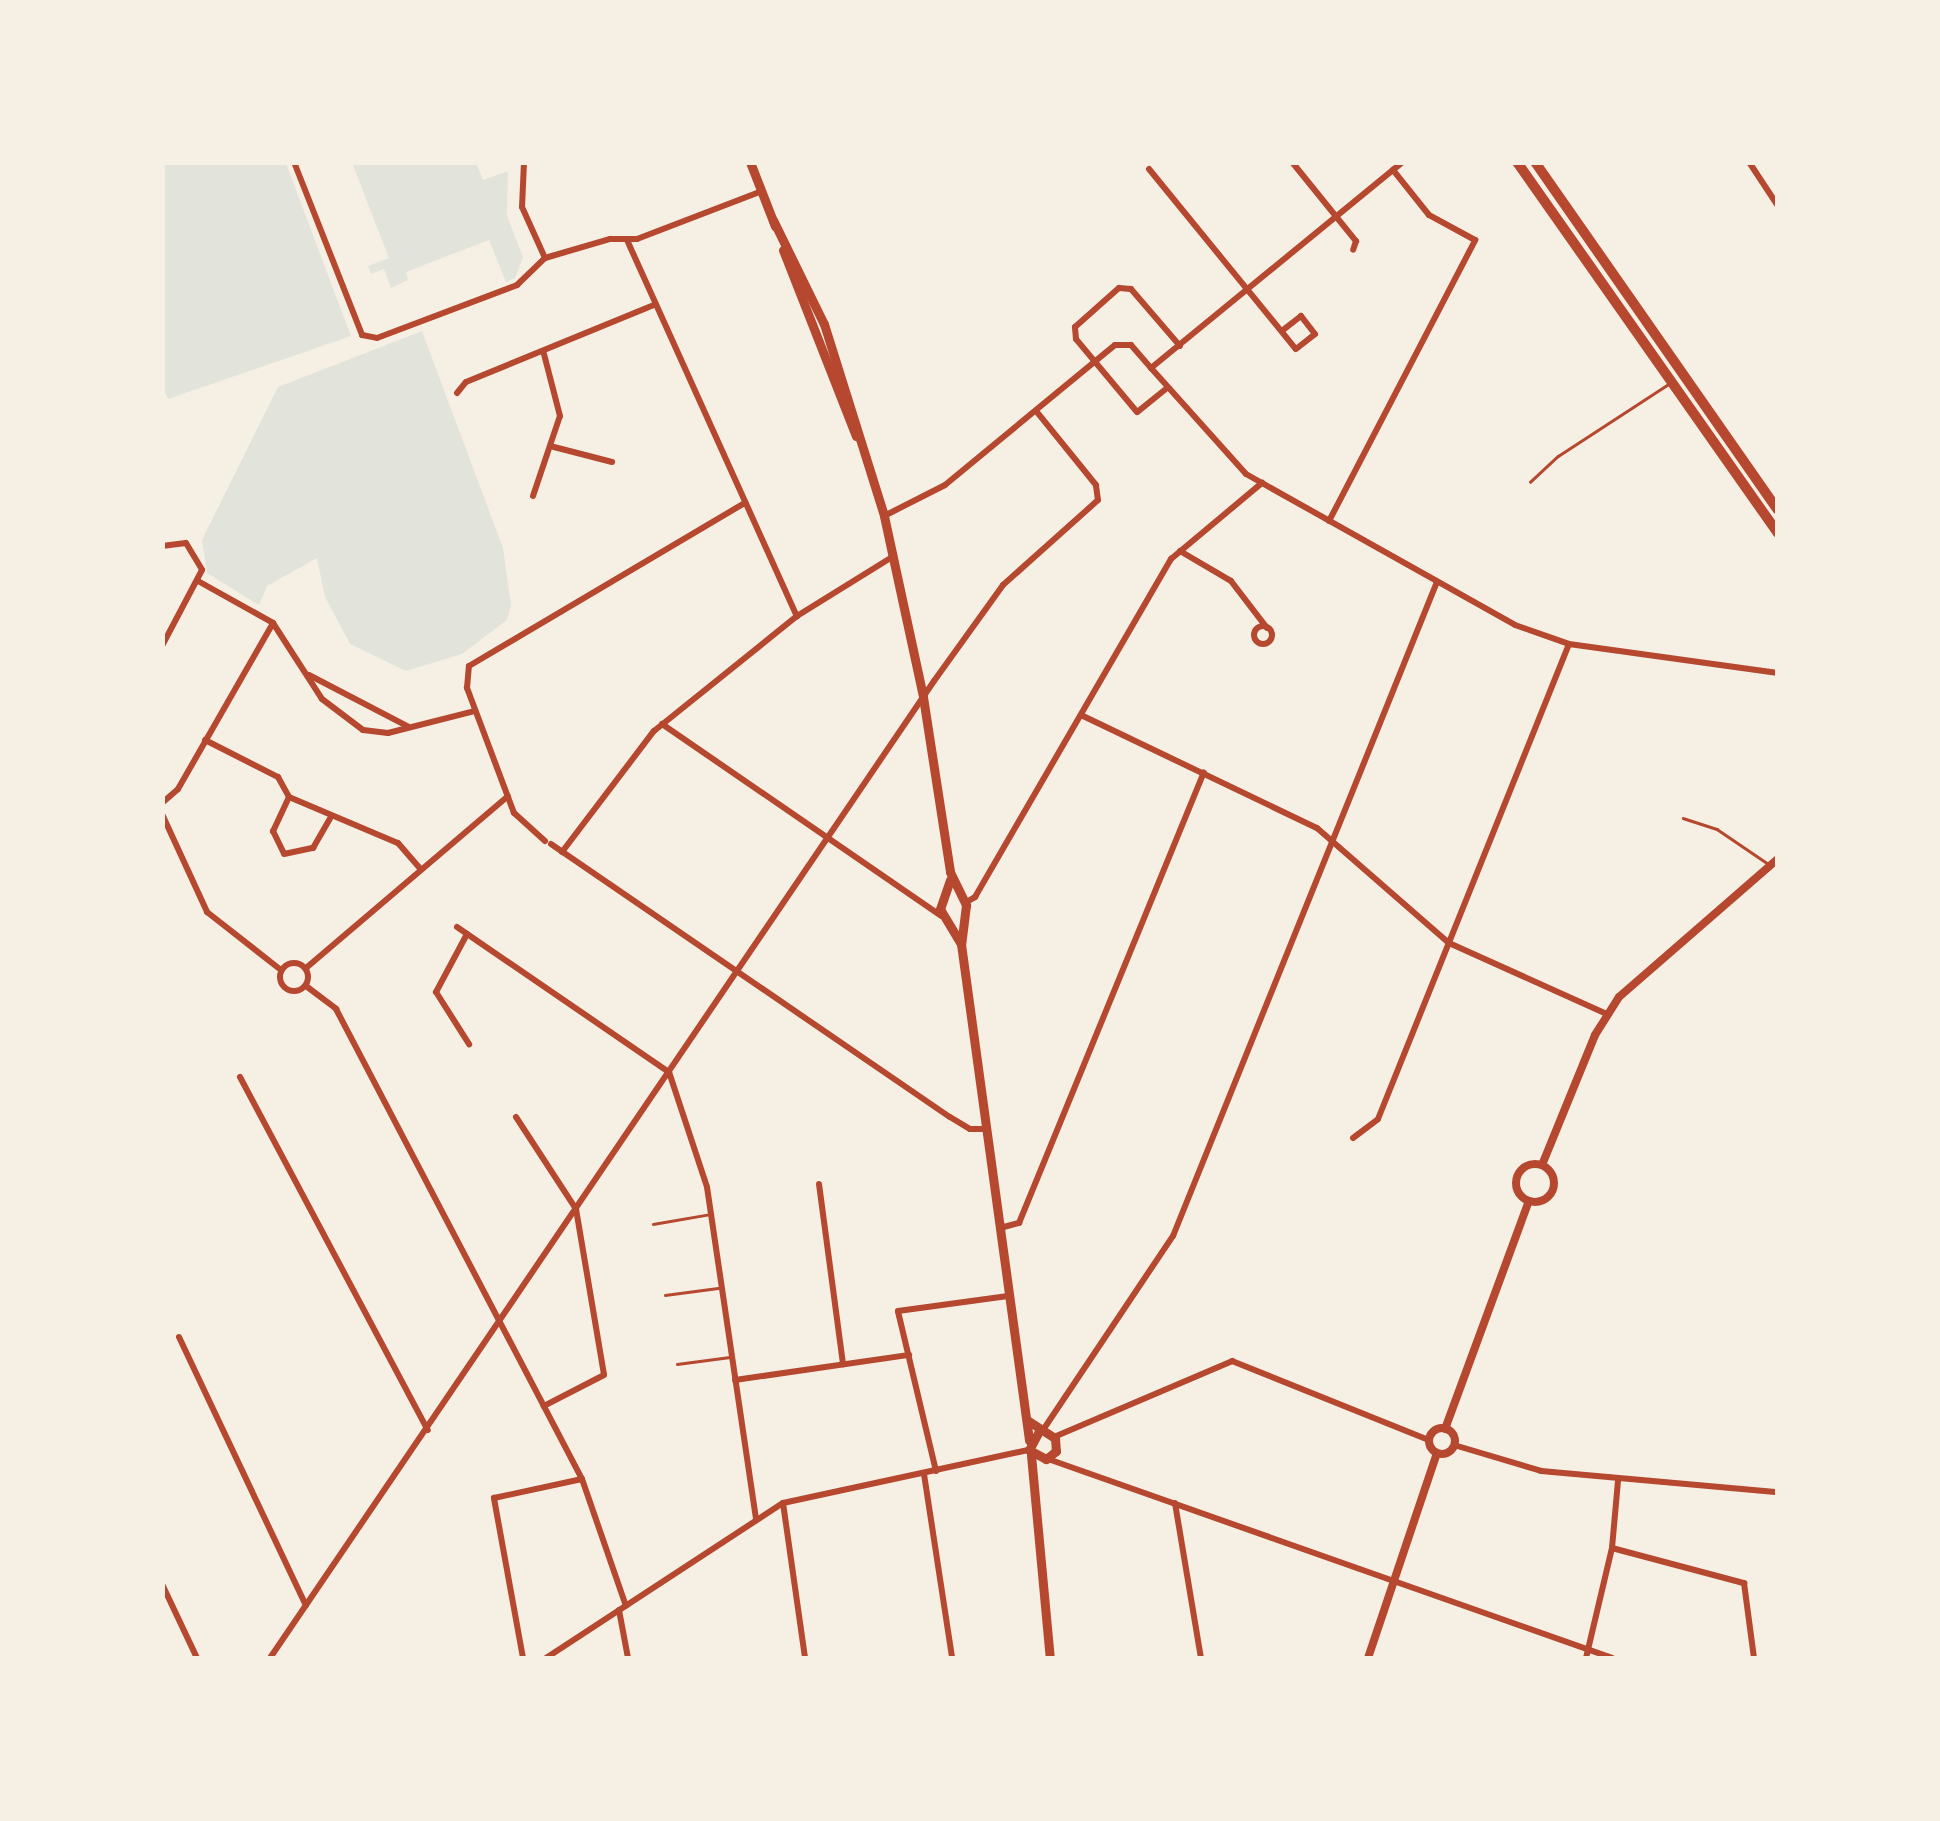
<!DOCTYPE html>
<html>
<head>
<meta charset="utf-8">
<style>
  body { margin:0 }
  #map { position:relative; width:1940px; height:1821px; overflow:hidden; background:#f6efe4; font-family:"Fira Sans Condensed",sans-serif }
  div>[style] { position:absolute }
  .green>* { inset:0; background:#e2e4dc }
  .service>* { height:2.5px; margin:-1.25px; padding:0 1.25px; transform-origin:1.25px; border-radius:1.25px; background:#b5482f }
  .minor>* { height:6px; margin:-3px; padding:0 3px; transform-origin:3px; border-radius:3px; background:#b5482f }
  .minor>.ring { margin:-3px; padding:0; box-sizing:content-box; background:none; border:6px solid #b5482f; border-radius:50% }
  .tertiary>* { height:8px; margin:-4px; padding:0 4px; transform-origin:4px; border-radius:4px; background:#b5482f }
  .tertiary>.ring { margin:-4px; padding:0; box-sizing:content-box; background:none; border:8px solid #b5482f; border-radius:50% }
  .secondary>* { height:9px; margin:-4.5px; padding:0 4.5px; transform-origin:4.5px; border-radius:4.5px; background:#b5482f }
  .primary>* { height:10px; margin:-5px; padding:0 5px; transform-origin:5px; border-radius:5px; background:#b5482f }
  span { translate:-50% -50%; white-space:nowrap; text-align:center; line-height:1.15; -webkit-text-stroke:8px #f6efe4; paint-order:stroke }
  .frame { position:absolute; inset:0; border:165px solid #f6efe4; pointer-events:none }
</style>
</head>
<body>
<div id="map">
  <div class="green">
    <div style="clip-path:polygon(162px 163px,286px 163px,351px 336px,168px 399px,162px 386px)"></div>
    <div style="clip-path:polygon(459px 163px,482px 163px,477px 165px,483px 180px,508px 171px,507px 216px,523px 257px,515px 278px,506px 282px,489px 240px,406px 272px,408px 280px,391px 288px,384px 269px,371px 274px,368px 266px,389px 258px,352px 163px)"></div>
    <div style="clip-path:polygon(422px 331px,503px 548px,511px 605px,507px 620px,462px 654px,406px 671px,350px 644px,325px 597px,317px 558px,267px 586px,259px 605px,207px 573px,202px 540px,278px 387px)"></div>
  </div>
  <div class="service">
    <div style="left:1530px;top:482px;width:38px;rotate:-43deg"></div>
    <div style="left:1558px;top:456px;width:130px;rotate:-33.1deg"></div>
    <div style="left:1683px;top:818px;width:36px;rotate:18deg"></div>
    <div style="left:1717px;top:829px;width:64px;rotate:34.2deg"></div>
    <div style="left:653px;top:1224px;width:59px;rotate:-9.8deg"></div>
    <div style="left:665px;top:1295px;width:53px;rotate:-7.5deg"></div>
    <div style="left:677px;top:1364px;width:53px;rotate:-7.5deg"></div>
  </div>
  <div class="minor">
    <div style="left:294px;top:162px;width:186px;rotate:68.5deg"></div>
    <div style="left:362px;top:335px;width:15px;rotate:11deg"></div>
    <div style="left:377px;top:338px;width:150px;rotate:-20.7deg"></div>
    <div style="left:517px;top:285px;width:39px;rotate:-44deg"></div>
    <div style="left:524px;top:162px;width:45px;rotate:92.5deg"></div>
    <div style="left:522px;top:207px;width:56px;rotate:65.7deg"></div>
    <div style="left:1292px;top:162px;width:102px;rotate:51deg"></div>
    <div style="left:1356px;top:241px;width:9px;rotate:108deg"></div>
    <div style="left:1457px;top:162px;width:24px"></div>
    <div style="left:1749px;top:162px;width:53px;rotate:56.6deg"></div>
    <div style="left:1149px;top:169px;width:232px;rotate:50.8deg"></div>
    <div style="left:1296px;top:349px;width:24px;rotate:-38deg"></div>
    <div style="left:1315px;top:334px;width:23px;rotate:-128deg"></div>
    <div style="left:1301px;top:316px;width:23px;rotate:142deg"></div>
    <div style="left:627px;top:240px;width:413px;rotate:65.7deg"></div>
    <div style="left:545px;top:258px;width:68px;rotate:-16.3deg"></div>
    <div style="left:610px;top:239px;width:27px"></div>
    <div style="left:637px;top:239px;width:134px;rotate:-21deg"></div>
    <div style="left:1151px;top:368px;width:142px;rotate:48.1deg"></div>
    <div style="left:1246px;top:474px;width:308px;rotate:29.3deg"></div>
    <div style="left:1515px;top:625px;width:57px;rotate:19.4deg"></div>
    <div style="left:1569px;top:644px;width:211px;rotate:7.9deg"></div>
    <div style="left:1167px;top:388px;width:38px;rotate:141deg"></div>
    <div style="left:1137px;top:412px;width:95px;rotate:-129.9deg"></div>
    <div style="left:1076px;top:339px;width:12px;rotate:-95deg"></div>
    <div style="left:1075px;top:327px;width:59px;rotate:-41.6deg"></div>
    <div style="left:1119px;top:288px;width:12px;rotate:5deg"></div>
    <div style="left:1131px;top:289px;width:75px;rotate:49.3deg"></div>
    <div style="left:457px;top:393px;width:14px;rotate:-51deg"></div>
    <div style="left:466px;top:382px;width:205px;rotate:-22.3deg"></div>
    <div style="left:554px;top:447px;width:60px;rotate:14.5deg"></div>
    <div style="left:533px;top:496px;width:84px;rotate:-71.4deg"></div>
    <div style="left:560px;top:416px;width:64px;rotate:-104.5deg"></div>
    <div style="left:884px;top:516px;width:68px;rotate:-26.9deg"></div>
    <div style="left:945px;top:485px;width:220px;rotate:-39.5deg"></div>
    <div style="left:1115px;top:345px;width:16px"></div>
    <div style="left:1131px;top:345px;width:30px;rotate:49deg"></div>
    <div style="left:1151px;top:368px;width:325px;rotate:-39.3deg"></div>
    <div style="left:1329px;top:521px;width:317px;rotate:-62.5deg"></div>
    <div style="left:1475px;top:240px;width:52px;rotate:-151.5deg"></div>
    <div style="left:1429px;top:215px;width:58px;rotate:-128.7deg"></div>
    <div style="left:162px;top:546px;width:24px;rotate:-7deg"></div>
    <div style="left:186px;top:543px;width:31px;rotate:59deg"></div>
    <div style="left:202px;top:570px;width:86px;rotate:117.8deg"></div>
    <div style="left:1180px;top:551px;width:59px;rotate:30.5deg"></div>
    <div style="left:1231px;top:581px;width:59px;rotate:52.5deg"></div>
    <div style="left:198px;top:581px;width:86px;rotate:29.2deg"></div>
    <div style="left:273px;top:623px;width:90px;rotate:57.2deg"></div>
    <div style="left:322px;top:699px;width:51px;rotate:37.1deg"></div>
    <div style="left:363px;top:730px;width:25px;rotate:7deg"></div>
    <div style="left:388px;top:733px;width:90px;rotate:-14.2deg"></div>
    <div class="ring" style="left:1254px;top:626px;width:12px;height:12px"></div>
    <div style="left:309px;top:675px;width:113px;rotate:27.5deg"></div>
    <div style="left:1081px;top:715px;width:262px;rotate:25.6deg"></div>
    <div style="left:1317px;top:828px;width:175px;rotate:41.1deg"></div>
    <div style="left:1449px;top:943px;width:173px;rotate:24.2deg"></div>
    <div style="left:662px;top:724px;width:339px;rotate:34.5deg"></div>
    <div style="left:205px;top:740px;width:82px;rotate:26.9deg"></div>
    <div style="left:278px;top:777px;width:23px;rotate:61deg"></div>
    <div style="left:289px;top:797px;width:118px;rotate:22.9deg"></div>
    <div style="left:398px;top:843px;width:35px;rotate:49deg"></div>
    <div style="left:289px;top:797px;width:38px;rotate:115deg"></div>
    <div style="left:273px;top:831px;width:25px;rotate:64deg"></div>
    <div style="left:284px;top:854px;width:30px;rotate:-12deg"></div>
    <div style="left:313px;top:848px;width:34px;rotate:-60deg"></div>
    <div style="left:162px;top:803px;width:21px;rotate:-41deg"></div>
    <div style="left:178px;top:789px;width:191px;rotate:-60.2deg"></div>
    <div style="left:162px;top:814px;width:108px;rotate:65.3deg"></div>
    <div style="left:207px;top:912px;width:94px;rotate:38.1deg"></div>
    <div style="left:545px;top:841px;width:42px;rotate:-137.9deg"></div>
    <div style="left:514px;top:813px;width:134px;rotate:-110.6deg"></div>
    <div style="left:467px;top:688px;width:22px;rotate:-85deg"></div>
    <div style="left:469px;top:666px;width:321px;rotate:-30.6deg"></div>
    <div style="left:551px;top:844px;width:483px;rotate:34.4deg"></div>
    <div style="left:950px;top:1117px;width:23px;rotate:31deg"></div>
    <div style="left:970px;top:1129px;width:17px"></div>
    <div style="left:562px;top:852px;width:152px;rotate:-52.8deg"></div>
    <div style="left:654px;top:731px;width:184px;rotate:-38.8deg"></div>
    <div style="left:797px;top:616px;width:112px;rotate:-31.8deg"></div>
    <div style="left:965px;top:903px;width:12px;rotate:-31deg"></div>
    <div style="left:975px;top:897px;width:391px;rotate:-59.9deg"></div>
    <div style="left:1171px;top:559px;width:119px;rotate:-39.9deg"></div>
    <div style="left:457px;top:927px;width:257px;rotate:34.4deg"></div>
    <div style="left:669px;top:1072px;width:121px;rotate:71.7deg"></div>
    <div style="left:707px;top:1187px;width:335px;rotate:81.6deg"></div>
    <div style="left:467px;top:934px;width:66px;rotate:118.1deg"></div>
    <div style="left:436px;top:992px;width:62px;rotate:57.6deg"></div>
    <div class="ring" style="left:280px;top:963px;width:22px;height:22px"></div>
    <div style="left:306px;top:968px;width:265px;rotate:-40.4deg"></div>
    <div style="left:306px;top:986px;width:38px;rotate:37deg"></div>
    <div style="left:336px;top:1009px;width:530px;rotate:62.37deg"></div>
    <div style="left:582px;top:1479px;width:134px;rotate:70.9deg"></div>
    <div style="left:240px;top:1077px;width:400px;rotate:62deg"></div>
    <div style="left:516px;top:1117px;width:110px;rotate:56.9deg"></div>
    <div style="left:576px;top:1209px;width:168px;rotate:80.4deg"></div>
    <div style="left:604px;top:1375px;width:68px;rotate:152.7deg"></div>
    <div style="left:1353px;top:1138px;width:31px;rotate:-37deg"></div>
    <div style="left:1378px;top:1119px;width:512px;rotate:-68.09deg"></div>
    <div style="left:819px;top:1184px;width:182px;rotate:82.4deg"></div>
    <div style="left:1000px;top:1228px;width:20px;rotate:-15deg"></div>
    <div style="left:1019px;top:1223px;width:487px;rotate:-67.7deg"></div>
    <div style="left:179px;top:1337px;width:297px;rotate:64.7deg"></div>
    <div style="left:735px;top:1380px;width:176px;rotate:-8.2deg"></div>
    <div style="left:1043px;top:1430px;width:234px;rotate:-56.2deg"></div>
    <div style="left:1173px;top:1236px;width:705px;rotate:-68.02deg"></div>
    <div style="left:1054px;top:1437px;width:194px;rotate:-23.1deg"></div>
    <div style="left:1232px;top:1361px;width:212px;rotate:21.9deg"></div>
    <div style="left:1454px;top:1445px;width:91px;rotate:16.6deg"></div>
    <div style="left:1541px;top:1471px;width:238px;rotate:5.1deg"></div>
    <div style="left:1048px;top:1459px;width:598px;rotate:19.43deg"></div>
    <div style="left:936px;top:1471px;width:164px;rotate:-103.4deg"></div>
    <div style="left:898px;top:1311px;width:111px;rotate:-7.8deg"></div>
    <div style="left:924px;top:1474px;width:186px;rotate:81.3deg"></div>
    <div style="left:783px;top:1503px;width:157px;rotate:81.9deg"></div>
    <div style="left:1175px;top:1503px;width:157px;rotate:80.5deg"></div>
    <div style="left:1612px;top:1548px;width:137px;rotate:14.9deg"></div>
    <div style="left:1744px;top:1583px;width:76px;rotate:82.4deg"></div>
    <div style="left:162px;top:1584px;width:82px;rotate:64.7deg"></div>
    <div style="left:619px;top:1610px;width:49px;rotate:79.4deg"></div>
    <div style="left:270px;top:1658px;width:1181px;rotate:-55.8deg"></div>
    <div style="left:934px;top:681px;width:118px;rotate:-54.3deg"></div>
    <div style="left:1003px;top:585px;width:127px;rotate:-41.8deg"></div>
    <div style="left:1098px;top:500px;width:15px;rotate:-98deg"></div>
    <div style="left:1096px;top:485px;width:95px;rotate:-129deg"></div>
    <div style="left:523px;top:1658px;width:163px;rotate:-100.3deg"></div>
    <div style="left:494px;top:1498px;width:90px;rotate:-12.2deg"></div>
    <div style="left:546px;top:1658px;width:283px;rotate:-33.2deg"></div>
    <div style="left:783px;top:1503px;width:252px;rotate:-12.2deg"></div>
    <div style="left:1586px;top:1658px;width:113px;rotate:-76.7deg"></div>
    <div style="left:1612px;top:1548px;width:67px;rotate:-84.9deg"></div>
  </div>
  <div class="tertiary">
    <div class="ring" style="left:1516px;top:1164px;width:30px;height:30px"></div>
    <div style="left:1542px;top:1165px;width:140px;rotate:-67.8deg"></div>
    <div style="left:1595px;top:1035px;width:45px;rotate:-57.7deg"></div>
    <div style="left:1619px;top:997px;width:211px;rotate:-41deg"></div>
    <div class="ring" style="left:1429px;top:1428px;width:18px;height:18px"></div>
    <div style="left:1445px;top:1429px;width:243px;rotate:-69.8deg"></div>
    <div style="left:1368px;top:1658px;width:216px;rotate:-71.4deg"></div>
  </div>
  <div class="secondary">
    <div style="left:750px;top:162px;width:69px;rotate:68.7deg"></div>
    <div style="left:773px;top:220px;width:116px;rotate:63.9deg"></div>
    <div style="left:824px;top:324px;width:201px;rotate:72.6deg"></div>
    <div style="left:884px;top:516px;width:185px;rotate:77.8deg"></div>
    <div style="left:923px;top:697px;width:177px;rotate:81.2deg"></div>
    <div style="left:950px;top:872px;width:37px;rotate:64deg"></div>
    <div style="left:966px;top:905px;width:39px;rotate:97deg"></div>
    <div style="left:783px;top:250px;width:200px;rotate:68.6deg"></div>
    <div style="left:950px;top:880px;width:31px;rotate:109deg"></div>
    <div style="left:940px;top:909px;width:41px;rotate:59deg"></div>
    <div style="left:961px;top:944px;width:501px;rotate:82.19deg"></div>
    <div style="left:1027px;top:1420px;width:33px;rotate:33deg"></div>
    <div style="left:1055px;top:1438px;width:13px;rotate:86deg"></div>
    <div style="left:1056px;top:1451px;width:13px;rotate:141deg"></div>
    <div style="left:1046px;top:1459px;width:19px;rotate:-152deg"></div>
    <div style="left:1029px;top:1450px;width:21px;rotate:-62deg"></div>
    <div style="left:1031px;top:1455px;width:204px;rotate:84.7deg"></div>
  </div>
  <div class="primary">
    <div style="left:1517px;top:162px;width:454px;rotate:54.9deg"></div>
    <div style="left:1535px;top:162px;width:424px;rotate:55.1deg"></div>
  </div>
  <div class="frame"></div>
</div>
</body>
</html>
